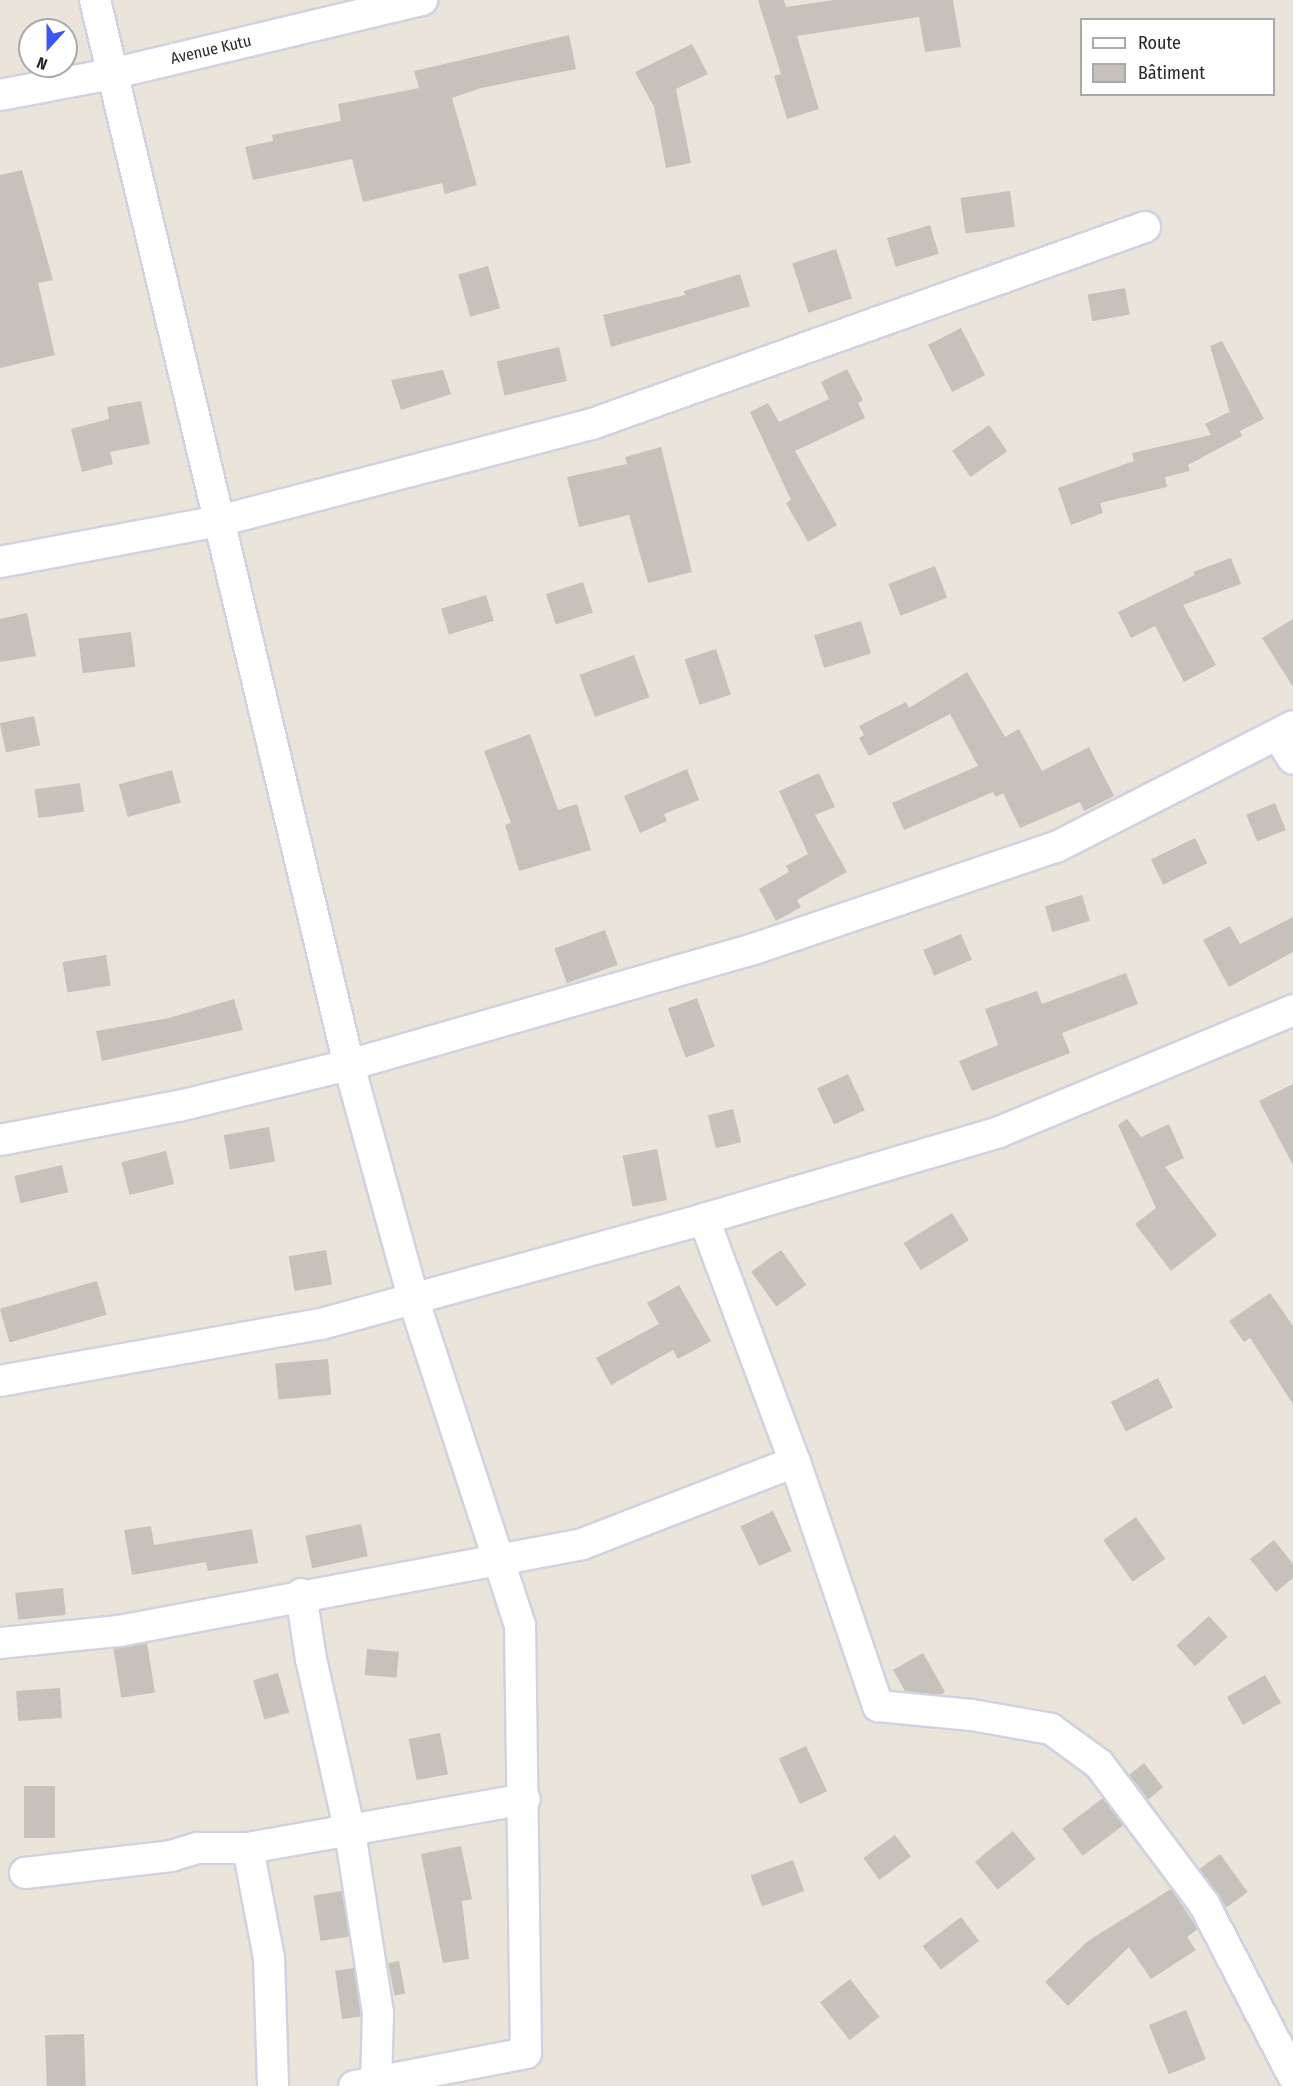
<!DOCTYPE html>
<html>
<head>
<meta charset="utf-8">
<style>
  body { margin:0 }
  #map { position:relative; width:1293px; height:2086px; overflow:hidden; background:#ebe4da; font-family:"Fira Sans Condensed",sans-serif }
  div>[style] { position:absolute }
  .building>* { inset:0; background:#c6c1ba; transform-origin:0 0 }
  .roads { filter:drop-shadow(2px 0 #d0d2e1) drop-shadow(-2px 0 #d0d2e1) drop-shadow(0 2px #d0d2e1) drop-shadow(0 -2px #d0d2e1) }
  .street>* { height:30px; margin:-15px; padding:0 15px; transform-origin:15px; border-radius:15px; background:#fff }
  span { translate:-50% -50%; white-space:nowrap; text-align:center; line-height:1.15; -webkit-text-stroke:6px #fff; paint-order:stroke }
  .street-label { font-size:16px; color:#282828 }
  .legend { position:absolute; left:1080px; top:18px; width:195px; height:78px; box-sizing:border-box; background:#fff; border:2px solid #a9a9a9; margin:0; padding:8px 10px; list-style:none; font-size:18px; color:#282828 }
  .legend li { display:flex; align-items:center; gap:12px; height:30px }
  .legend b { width:30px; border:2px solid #a9a9a9 }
  .north { position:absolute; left:18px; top:18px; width:60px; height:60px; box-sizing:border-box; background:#fff; border:2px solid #a9a9a9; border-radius:50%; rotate:201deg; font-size:16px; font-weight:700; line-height:24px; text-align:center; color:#282828 }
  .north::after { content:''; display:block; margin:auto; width:21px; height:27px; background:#3c56f6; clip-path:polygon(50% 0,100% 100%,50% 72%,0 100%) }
</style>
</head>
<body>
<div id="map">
  <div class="building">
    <div style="clip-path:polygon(758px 0,784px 0,786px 7px,834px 0,953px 0,961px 47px,925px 52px,919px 17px,797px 36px,819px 109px,787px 119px,774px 76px,781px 74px)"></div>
    <div style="clip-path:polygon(569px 35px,576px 69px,481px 88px,452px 98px,477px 185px,445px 194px,442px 183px,363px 202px,352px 159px,253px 180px,245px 147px,273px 141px,272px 135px,341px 121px,338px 104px,419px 88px,414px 71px)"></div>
    <div style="clip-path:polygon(692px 44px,708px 74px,676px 89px,691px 163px,666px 168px,654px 107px,635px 72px)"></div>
    <div style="clip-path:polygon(22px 170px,53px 280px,38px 283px,55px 355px,0 368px,0 175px)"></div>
    <div style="left:1010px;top:191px;width:36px;height:50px;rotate:82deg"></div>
    <div style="left:930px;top:225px;width:30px;height:45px;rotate:73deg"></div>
    <div style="left:836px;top:249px;width:52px;height:46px;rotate:72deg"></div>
    <div style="left:488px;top:266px;width:44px;height:31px;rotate:74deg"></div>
    <div style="clip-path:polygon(740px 274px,750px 306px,611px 347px,603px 315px,685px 295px,684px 291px)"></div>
    <div style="left:1125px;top:288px;width:27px;height:38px;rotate:80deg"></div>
    <div style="left:961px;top:328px;width:53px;height:37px;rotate:63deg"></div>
    <div style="clip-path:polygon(1222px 341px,1264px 419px,1240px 431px,1242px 436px,1188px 465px,1190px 471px,1165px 477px,1167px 487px,1100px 503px,1103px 513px,1071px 525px,1058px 488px,1134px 461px,1132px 453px,1211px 435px,1205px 424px,1229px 412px,1231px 416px,1210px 346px)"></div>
    <div style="left:559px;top:347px;width:35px;height:64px;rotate:77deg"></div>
    <div style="clip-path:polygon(847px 369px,863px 400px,858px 403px,865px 418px,795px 451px,837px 525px,808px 542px,786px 503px,791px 500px,750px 412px,768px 403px,779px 422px,829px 399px,821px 382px)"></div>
    <div style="clip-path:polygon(443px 370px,451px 394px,401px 410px,391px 380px)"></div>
    <div style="clip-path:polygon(141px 401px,150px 444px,110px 452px,113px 464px,82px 472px,71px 429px,109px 419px,107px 407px)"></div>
    <div style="left:989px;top:425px;width:32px;height:45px;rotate:55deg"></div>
    <div style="clip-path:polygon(661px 447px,692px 572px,648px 583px,629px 515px,579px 527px,567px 477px,627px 464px,625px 457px)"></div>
    <div style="clip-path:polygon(1231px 558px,1241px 584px,1183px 605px,1216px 665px,1184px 682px,1155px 626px,1131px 638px,1118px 612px,1195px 575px,1193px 572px)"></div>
    <div style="left:935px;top:566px;width:34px;height:50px;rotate:69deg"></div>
    <div style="left:583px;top:582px;width:32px;height:39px;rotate:72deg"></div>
    <div style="left:486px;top:595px;width:27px;height:47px;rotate:73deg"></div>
    <div style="clip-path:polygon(27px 613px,36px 656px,0 662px,0 619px)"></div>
    <div style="clip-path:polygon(1293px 619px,1293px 687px,1262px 638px)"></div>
    <div style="left:861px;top:621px;width:34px;height:49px;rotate:73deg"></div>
    <div style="left:131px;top:632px;width:35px;height:53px;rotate:83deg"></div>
    <div style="left:716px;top:649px;width:48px;height:33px;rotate:72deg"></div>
    <div style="left:634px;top:655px;width:45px;height:58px;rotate:70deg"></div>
    <div style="clip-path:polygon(967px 672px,1005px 737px,1019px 729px,1042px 771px,1089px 747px,1114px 796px,1084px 811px,1080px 802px,1020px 828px,1003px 793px,996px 797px,993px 792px,904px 830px,892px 803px,978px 766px,950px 714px,869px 756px,859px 738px,864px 735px,859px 726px,906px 702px,909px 708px)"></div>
    <div style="left:34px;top:716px;width:30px;height:35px;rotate:78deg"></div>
    <div style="clip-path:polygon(530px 734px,558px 810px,577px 804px,591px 850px,519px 871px,505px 825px,511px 823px,484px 751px)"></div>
    <div style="clip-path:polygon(687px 769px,699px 800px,664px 814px,667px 821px,640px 833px,624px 796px)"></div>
    <div style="left:172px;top:770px;width:34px;height:55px;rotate:75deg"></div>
    <div style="clip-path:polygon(819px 773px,835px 807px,815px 815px,847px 872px,797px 900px,801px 907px,776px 921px,759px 889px,789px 872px,786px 866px,808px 854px,779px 791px)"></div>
    <div style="left:80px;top:783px;width:29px;height:46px;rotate:82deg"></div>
    <div style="left:1275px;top:803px;width:29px;height:31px;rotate:68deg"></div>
    <div style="left:1195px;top:838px;width:28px;height:49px;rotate:64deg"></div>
    <div style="left:1082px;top:895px;width:27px;height:39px;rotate:73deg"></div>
    <div style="clip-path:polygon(1293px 917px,1293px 952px,1229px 987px,1203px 940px,1230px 926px,1240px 944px)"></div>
    <div style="left:605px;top:930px;width:37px;height:54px;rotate:70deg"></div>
    <div style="left:961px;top:934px;width:28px;height:41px;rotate:67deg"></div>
    <div style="left:106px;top:955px;width:31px;height:44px;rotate:81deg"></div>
    <div style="clip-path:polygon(1126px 973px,1138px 1004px,1062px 1033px,1070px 1053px,972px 1091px,959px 1061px,998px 1045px,985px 1009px,1037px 991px,1042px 1004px)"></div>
    <div style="left:697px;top:998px;width:52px;height:31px;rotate:70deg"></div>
    <div style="clip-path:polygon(234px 999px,243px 1030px,102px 1061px,96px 1031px,169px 1018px)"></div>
    <div style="left:848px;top:1074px;width:40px;height:34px;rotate:65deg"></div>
    <div style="clip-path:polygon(1293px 1084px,1293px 1165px,1259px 1101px)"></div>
    <div style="left:733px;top:1109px;width:34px;height:26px;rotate:76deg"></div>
    <div style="clip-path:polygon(1127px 1119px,1141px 1137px,1169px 1124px,1184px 1158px,1165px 1167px,1217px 1235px,1171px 1271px,1135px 1224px,1156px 1208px,1118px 1125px)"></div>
    <div style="left:269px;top:1127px;width:35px;height:46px;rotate:80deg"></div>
    <div style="left:657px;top:1149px;width:52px;height:35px;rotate:79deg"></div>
    <div style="left:166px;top:1151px;width:34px;height:46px;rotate:76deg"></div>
    <div style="left:62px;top:1165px;width:28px;height:49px;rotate:77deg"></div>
    <div style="left:952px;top:1213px;width:32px;height:57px;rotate:58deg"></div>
    <div style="left:326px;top:1250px;width:35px;height:38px;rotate:80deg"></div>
    <div style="left:781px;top:1250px;width:43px;height:37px;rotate:54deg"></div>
    <div style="left:97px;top:1281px;width:35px;height:101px;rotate:74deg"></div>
    <div style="clip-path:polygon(679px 1285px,711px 1341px,678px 1359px,673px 1350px,611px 1385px,596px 1358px,659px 1324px,647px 1303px)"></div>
    <div style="clip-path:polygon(1270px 1293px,1293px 1326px,1293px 1404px,1250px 1338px,1244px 1342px,1229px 1321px)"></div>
    <div style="left:328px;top:1359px;width:36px;height:53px;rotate:85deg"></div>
    <div style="left:1158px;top:1378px;width:33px;height:53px;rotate:63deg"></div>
    <div style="left:773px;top:1511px;width:44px;height:36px;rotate:65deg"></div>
    <div style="left:1136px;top:1517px;width:51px;height:40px;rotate:55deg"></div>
    <div style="left:361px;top:1524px;width:33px;height:57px;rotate:78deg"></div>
    <div style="clip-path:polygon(151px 1526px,154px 1545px,252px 1529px,258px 1563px,208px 1571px,206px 1562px,132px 1575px,124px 1530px)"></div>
    <div style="clip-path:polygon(1274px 1540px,1293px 1564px,1293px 1578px,1276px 1592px,1250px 1559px)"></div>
    <div style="left:63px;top:1588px;width:27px;height:48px;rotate:84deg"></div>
    <div style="left:1209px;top:1616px;width:28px;height:44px;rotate:48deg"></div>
    <div style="left:147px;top:1643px;width:50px;height:34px;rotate:81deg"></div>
    <div style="left:367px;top:1649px;width:32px;height:26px;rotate:5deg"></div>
    <div style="clip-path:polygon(923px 1653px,945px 1692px,940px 1695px,905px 1691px,893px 1670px)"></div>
    <div style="left:278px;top:1673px;width:41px;height:26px;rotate:74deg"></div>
    <div style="left:1265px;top:1675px;width:32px;height:44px;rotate:60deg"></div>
    <div style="left:60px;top:1688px;width:30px;height:44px;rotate:86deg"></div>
    <div style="left:440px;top:1733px;width:42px;height:32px;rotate:79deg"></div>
    <div style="left:806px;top:1746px;width:50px;height:30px;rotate:65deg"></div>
    <div style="left:1144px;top:1763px;width:31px;height:19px;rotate:52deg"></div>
    <div style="left:24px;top:1786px;width:31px;height:52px"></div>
    <div style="left:1103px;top:1798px;width:34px;height:51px;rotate:53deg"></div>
    <div style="left:1013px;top:1831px;width:36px;height:49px;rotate:51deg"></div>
    <div style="left:895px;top:1835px;width:27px;height:39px;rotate:54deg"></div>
    <div style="clip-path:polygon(461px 1846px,472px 1899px,462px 1901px,469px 1959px,443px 1963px,421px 1854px)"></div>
    <div style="left:1220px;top:1854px;width:47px;height:26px;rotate:54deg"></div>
    <div style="left:793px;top:1860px;width:33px;height:45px;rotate:70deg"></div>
    <div style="clip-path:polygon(1171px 1889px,1198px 1929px,1187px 1937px,1196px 1950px,1151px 1979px,1129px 1947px,1068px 2006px,1045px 1982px,1088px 1941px)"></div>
    <div style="left:342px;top:1891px;width:46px;height:29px;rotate:81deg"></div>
    <div style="left:961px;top:1917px;width:30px;height:48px;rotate:53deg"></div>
    <div style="left:399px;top:1961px;width:33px;height:11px;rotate:79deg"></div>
    <div style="left:354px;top:1968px;width:49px;height:19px;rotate:82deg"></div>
    <div style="left:850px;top:1979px;width:48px;height:38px;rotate:52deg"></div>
    <div style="left:1186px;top:2010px;width:53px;height:40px;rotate:68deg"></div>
    <div style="left:84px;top:2034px;width:52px;height:39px;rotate:88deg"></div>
  </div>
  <div class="roads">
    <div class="street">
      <div style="left:95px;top:0;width:1095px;rotate:76.59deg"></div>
      <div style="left:349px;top:1065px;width:242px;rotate:74.6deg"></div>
      <div style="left:413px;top:1298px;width:344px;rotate:71.9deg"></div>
      <div style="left:520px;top:1625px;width:428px;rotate:89.2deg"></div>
      <div style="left:526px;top:2053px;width:175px;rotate:169.1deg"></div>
      <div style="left:0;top:95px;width:113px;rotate:-10.7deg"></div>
      <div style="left:111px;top:74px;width:320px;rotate:-13.4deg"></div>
      <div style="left:0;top:562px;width:223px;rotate:-10.6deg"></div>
      <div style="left:219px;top:521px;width:385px;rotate:-14.6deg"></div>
      <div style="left:592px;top:424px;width:587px;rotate:-19.61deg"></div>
      <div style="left:1278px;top:735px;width:28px;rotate:58deg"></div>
      <div style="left:0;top:1140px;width:182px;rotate:-10.8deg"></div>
      <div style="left:179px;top:1106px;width:175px;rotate:-13.6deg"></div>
      <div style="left:349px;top:1065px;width:421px;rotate:-16deg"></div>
      <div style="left:754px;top:949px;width:319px;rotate:-18.7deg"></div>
      <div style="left:1056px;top:847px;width:266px;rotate:-27deg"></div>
      <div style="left:704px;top:1219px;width:259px;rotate:69.5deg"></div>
      <div style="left:795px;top:1462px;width:258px;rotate:71.2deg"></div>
      <div style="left:878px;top:1706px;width:94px;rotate:5.5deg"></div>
      <div style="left:972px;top:1715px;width:80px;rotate:10deg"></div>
      <div style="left:1051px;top:1729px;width:59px;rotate:36.1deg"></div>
      <div style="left:1099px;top:1764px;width:175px;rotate:53.1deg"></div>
      <div style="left:1204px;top:1904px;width:194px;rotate:62.6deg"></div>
      <div style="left:0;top:1381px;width:326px;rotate:-10.1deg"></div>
      <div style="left:321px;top:1324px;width:397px;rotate:-15.3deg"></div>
      <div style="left:704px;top:1219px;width:308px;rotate:-16.4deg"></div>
      <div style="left:999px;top:1132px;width:318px;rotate:-22.5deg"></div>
      <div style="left:301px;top:1594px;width:66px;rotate:81.3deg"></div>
      <div style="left:311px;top:1659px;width:177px;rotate:77.3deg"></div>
      <div style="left:350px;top:1832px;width:183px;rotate:81.2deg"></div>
      <div style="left:378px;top:2013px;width:70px;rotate:91.6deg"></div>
      <div style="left:0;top:1643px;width:120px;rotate:-5.8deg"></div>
      <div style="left:119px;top:1631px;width:471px;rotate:-10.6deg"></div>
      <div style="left:582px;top:1544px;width:228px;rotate:-21.1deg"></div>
      <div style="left:248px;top:1848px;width:112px;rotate:79.2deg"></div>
      <div style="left:269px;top:1958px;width:128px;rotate:88.2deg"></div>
      <div style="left:25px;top:1873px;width:147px;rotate:-6.6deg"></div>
      <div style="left:171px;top:1856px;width:28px;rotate:-17deg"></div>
      <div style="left:198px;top:1848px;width:50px"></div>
      <div style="left:248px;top:1848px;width:281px;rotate:-10deg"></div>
    </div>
  </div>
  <div class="street-label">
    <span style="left:211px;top:50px;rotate:-13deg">Avenue Kutu</span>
  </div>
  <ul class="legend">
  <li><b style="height:8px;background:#fff"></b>Route</li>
  <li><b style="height:16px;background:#c6c1ba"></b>Bâtiment</li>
  </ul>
  <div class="north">N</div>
</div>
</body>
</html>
